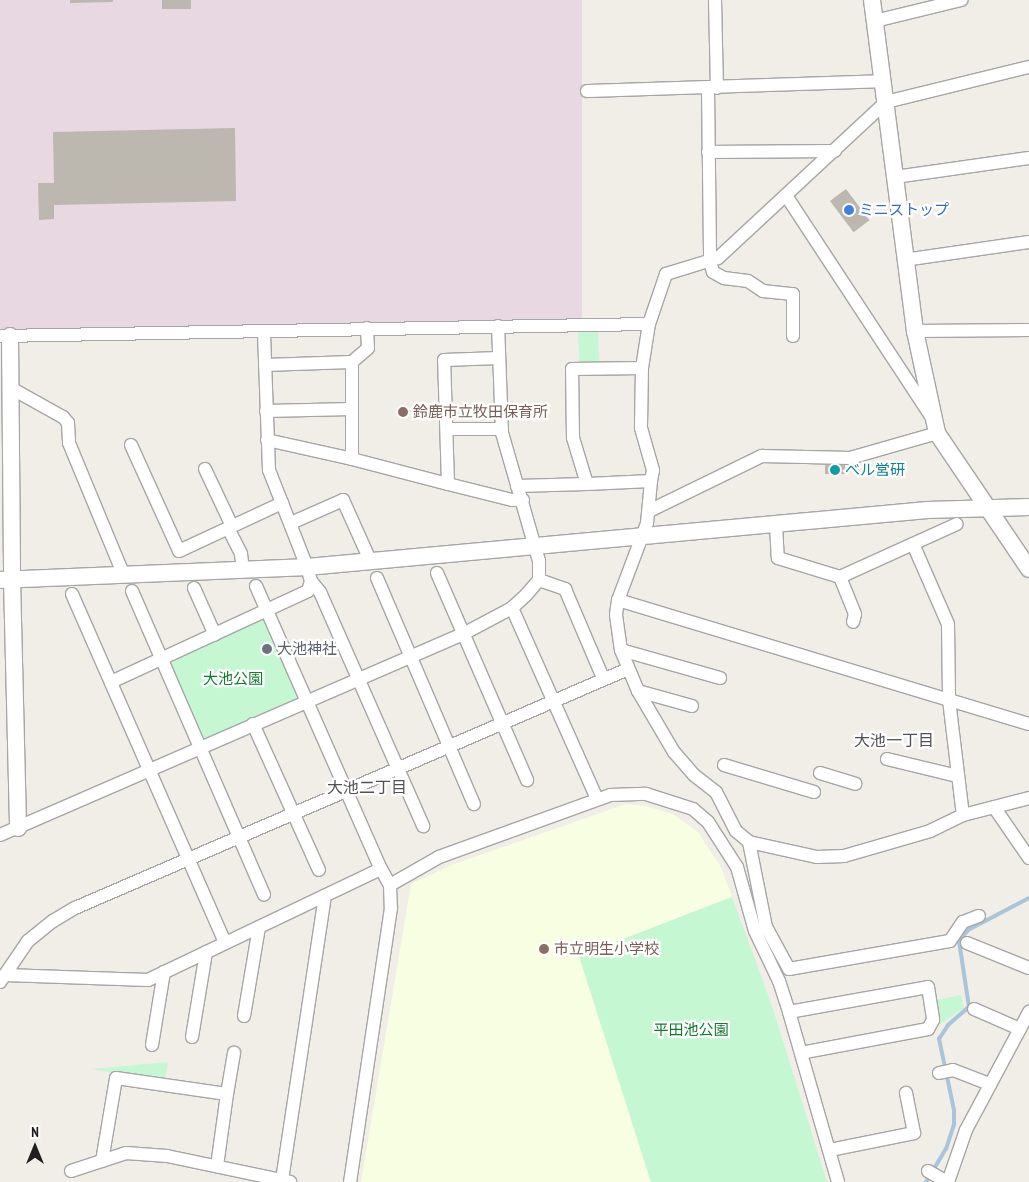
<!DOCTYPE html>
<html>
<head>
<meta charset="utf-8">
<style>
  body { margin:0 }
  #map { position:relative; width:1029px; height:1182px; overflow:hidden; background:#f0eee6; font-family:"PT Sans Narrow","Noto Sans JP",sans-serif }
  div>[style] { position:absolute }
  .industrial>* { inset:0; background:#e8d8e2; transform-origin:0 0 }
  .education>* { inset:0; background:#f8fee1 }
  .park>* { inset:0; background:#c5f7d3; transform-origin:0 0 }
  .stream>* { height:4px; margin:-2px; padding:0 2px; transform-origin:2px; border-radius:2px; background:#a8c5db }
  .building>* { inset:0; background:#bcb7af; transform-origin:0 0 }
  .roads { filter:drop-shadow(1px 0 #a6a6a6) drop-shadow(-1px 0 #a6a6a6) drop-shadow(0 1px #a6a6a6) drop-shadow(0 -1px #a6a6a6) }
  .minor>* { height:12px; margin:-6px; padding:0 6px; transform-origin:6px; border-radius:6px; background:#fff }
  .tertiary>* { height:16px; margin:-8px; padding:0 8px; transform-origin:8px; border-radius:8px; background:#fff }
  .dots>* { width:14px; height:14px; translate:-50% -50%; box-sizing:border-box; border:2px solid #fff; border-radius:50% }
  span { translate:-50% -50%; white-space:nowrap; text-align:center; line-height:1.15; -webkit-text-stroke:4.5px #fff; paint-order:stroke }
  .shop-label { font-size:15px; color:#366cbe }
  .left { translate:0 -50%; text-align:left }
  .education-label { font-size:15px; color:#785e54 }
  .culture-label { font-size:15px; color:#0d838f }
  .worship-label { font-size:15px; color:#5b616d }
  .park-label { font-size:15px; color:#117a2f }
  .neighbourhood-label { font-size:16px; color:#525252 }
  .north { position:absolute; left:10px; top:1122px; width:50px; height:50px; -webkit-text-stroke:4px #fff; paint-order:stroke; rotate:0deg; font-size:14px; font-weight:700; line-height:20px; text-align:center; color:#1f1f1f }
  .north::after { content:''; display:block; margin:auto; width:18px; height:22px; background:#1f1f1f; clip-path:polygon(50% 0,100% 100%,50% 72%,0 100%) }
</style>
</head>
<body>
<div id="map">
  <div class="industrial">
    <div style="left:0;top:0;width:582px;height:330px"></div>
  </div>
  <div class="education">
    <div style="clip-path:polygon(626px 804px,646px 806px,673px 814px,698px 832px,721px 867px,732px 897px,579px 956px,651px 1182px,361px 1182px,411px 884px,454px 864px)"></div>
  </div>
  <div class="park">
    <div style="left:598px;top:330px;width:32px;height:20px;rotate:88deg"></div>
    <div style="clip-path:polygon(263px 616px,301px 697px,207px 738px,201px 735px,167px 664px,169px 659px)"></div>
    <div style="clip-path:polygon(732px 897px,772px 1006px,827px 1182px,651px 1182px,579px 956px)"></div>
    <div style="clip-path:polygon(961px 995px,964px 1008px,940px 1024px,936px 1000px)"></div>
    <div style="clip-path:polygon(168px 1062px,165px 1081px,91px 1069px)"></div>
  </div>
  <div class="stream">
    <div style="left:926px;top:1182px;width:39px;rotate:-59deg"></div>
    <div style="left:946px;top:1149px;width:26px;rotate:-72deg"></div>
    <div style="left:954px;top:1124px;width:14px;rotate:-90deg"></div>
    <div style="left:954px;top:1110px;width:73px;rotate:-101.9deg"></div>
    <div style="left:939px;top:1039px;width:17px;rotate:-57deg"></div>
    <div style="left:948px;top:1025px;width:28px;rotate:-41deg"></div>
    <div style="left:969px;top:1007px;width:67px;rotate:-98.6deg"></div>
    <div style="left:959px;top:941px;width:14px;rotate:-51deg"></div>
    <div style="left:968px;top:930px;width:69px;rotate:-27.7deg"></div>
  </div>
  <div class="building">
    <div style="clip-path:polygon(70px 0,113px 0,113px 2px,70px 3px)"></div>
    <div style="left:162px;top:0;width:29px;height:9px"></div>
    <div style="clip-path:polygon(235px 128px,236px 201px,54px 205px,54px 219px,39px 220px,38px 183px,54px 183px,53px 132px)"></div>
    <div style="left:846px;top:189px;width:39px;height:20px;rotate:53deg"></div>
    <div style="left:825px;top:465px;width:20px;height:9px"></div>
  </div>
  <div class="roads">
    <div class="minor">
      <div style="left:715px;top:0;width:88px;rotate:88.7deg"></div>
      <div style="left:875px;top:21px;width:89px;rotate:-13.7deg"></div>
      <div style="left:708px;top:88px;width:173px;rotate:89.3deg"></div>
      <div style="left:710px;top:261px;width:11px;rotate:75deg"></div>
      <div style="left:713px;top:272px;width:13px;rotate:29deg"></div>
      <div style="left:724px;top:278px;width:24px;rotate:7deg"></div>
      <div style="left:748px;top:281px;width:18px;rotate:34deg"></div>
      <div style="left:763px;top:291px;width:30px;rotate:6deg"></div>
      <div style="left:793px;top:294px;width:42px;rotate:90deg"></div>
      <div style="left:587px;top:91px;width:295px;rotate:-1.9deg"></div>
      <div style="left:708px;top:152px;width:127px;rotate:-0.5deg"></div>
      <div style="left:895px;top:177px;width:135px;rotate:-8.1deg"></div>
      <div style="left:787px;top:197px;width:262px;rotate:56.7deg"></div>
      <div style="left:904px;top:260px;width:126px;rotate:-8.2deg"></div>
      <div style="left:915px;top:331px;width:114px;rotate:-0.5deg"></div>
      <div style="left:0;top:336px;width:649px;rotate:-1.06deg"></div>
      <div style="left:649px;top:324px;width:53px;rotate:-71.2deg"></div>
      <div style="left:666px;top:274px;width:54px;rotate:-17.1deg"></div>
      <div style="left:718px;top:258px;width:229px;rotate:-42.9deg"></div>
      <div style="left:886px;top:102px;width:147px;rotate:-13.8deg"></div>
      <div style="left:265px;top:365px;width:87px;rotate:-2deg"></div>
      <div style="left:352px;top:362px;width:21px;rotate:-41deg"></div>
      <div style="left:368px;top:348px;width:20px;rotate:-93deg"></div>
      <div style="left:642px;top:368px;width:60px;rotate:91deg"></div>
      <div style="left:641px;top:428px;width:44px;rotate:74.1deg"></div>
      <div style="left:653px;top:470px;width:11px;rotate:100deg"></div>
      <div style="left:9px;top:387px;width:62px;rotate:29.1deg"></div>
      <div style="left:63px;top:417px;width:8px;rotate:50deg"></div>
      <div style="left:68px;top:423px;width:20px;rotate:87deg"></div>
      <div style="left:69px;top:443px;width:144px;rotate:67.5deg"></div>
      <div style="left:266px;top:411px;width:86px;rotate:-1.3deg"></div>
      <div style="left:352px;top:409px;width:47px;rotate:-90deg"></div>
      <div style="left:447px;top:429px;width:55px"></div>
      <div style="left:267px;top:440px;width:87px;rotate:12.6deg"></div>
      <div style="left:352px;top:459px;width:50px;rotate:-90deg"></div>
      <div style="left:131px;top:445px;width:116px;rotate:65.6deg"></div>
      <div style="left:179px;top:551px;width:114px;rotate:-25deg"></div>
      <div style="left:352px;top:459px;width:99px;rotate:14.6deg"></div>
      <div style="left:448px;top:484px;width:124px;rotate:-91.8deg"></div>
      <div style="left:444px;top:360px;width:55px;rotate:-2.1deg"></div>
      <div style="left:205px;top:469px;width:63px;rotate:64.7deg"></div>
      <div style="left:448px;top:484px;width:66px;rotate:14deg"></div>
      <div style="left:512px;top:500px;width:11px"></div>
      <div style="left:587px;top:484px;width:64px;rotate:-2.7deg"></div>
      <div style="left:651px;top:481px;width:42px;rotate:95.4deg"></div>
      <div style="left:647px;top:523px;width:82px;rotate:110.6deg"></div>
      <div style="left:618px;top:600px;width:15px;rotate:98deg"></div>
      <div style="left:616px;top:615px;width:35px;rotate:82deg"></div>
      <div style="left:621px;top:650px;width:44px;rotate:67.5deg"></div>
      <div style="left:638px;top:691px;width:71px;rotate:59.5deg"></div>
      <div style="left:674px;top:752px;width:30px;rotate:49deg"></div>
      <div style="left:694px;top:775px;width:28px;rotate:38deg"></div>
      <div style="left:716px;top:792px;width:44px;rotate:62.9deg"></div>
      <div style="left:736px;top:831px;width:17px;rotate:40deg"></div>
      <div style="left:749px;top:842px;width:70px;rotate:12.4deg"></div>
      <div style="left:817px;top:857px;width:27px;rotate:-2deg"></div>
      <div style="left:844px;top:856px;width:90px;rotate:-16.2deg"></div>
      <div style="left:930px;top:831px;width:37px;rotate:-26deg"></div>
      <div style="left:963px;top:815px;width:68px;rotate:-14.4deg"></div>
      <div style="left:517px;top:486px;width:70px;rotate:-1.6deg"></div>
      <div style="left:587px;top:484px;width:48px;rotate:-106.9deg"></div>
      <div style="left:573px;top:438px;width:69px;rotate:-90.8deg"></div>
      <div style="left:572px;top:369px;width:70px;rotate:-0.8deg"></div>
      <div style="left:642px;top:368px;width:45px;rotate:-81deg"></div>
      <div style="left:649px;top:511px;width:126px;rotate:-26deg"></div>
      <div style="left:762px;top:456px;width:88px;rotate:1.3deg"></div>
      <div style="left:850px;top:458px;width:91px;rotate:-16deg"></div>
      <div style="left:291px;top:523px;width:57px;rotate:-23.9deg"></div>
      <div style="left:343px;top:500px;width:66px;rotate:65.8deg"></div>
      <div style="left:776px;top:524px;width:34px;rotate:87deg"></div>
      <div style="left:778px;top:558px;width:65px;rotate:17deg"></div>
      <div style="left:840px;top:577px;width:40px;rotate:68deg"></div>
      <div style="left:855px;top:614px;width:8px;rotate:104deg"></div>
      <div style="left:228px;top:528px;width:29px;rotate:63deg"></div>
      <div style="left:241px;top:554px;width:16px;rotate:83deg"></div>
      <div style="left:913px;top:544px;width:87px;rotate:66.4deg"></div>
      <div style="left:948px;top:624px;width:76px;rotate:89.2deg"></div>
      <div style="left:949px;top:700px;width:116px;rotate:83.1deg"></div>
      <div style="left:437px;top:573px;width:226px;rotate:66.5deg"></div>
      <div style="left:840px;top:577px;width:128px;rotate:-24.4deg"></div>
      <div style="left:377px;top:578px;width:246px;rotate:66.8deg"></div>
      <div style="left:539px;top:580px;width:28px;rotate:19deg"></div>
      <div style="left:565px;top:589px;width:97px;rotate:66.9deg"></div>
      <div style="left:311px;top:581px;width:14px;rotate:51deg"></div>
      <div style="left:320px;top:592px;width:256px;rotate:66.2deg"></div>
      <div style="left:256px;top:586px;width:309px;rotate:66.2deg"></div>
      <div style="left:194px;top:588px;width:51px;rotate:65.9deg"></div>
      <div style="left:132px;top:591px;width:331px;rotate:66.5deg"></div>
      <div style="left:72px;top:594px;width:381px;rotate:66.3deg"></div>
      <div style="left:618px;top:600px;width:429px;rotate:16.8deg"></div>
      <div style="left:512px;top:608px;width:209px;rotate:66deg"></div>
      <div style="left:621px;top:650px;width:103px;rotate:15.8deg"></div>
      <div style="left:111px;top:682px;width:217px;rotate:-24.8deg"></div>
      <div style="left:308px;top:591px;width:10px;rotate:-73deg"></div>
      <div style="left:311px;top:581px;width:15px;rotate:-106deg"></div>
      <div style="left:307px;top:567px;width:104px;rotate:-111.4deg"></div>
      <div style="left:269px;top:470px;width:139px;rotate:-92.1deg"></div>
      <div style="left:638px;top:691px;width:56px;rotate:15.5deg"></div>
      <div style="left:253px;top:724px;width:160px;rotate:65.7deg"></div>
      <div style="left:887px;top:759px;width:73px;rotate:13.5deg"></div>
      <div style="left:724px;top:765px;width:94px;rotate:16.7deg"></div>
      <div style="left:820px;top:773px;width:37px;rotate:17deg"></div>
      <div style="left:994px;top:807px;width:62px;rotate:55.5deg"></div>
      <div style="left:0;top:835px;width:505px;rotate:-23.47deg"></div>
      <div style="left:463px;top:634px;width:55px;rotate:-28deg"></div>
      <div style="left:512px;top:608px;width:19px;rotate:-43deg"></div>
      <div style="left:526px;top:595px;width:20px;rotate:-49deg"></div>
      <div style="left:539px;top:580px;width:19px;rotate:-90deg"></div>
      <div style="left:539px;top:561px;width:133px;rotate:-106.1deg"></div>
      <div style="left:502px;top:433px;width:107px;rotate:-92.1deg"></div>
      <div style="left:749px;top:842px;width:87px;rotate:78.7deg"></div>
      <div style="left:766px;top:927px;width:9px;rotate:159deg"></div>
      <div style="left:390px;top:885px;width:56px;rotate:-29.7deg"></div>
      <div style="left:439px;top:857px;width:182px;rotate:-19.9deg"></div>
      <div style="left:610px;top:795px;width:36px;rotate:-2deg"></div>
      <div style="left:646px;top:794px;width:49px;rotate:17.7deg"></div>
      <div style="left:693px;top:809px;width:20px;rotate:41deg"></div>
      <div style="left:708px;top:822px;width:54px;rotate:57.2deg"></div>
      <div style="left:737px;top:867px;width:66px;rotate:74.3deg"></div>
      <div style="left:755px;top:931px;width:55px;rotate:64.4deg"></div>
      <div style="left:779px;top:981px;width:33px;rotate:72deg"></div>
      <div style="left:789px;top:1012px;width:177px;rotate:73.9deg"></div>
      <div style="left:766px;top:927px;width:48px;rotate:61.3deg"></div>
      <div style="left:789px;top:969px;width:163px;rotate:-9.9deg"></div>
      <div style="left:950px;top:941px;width:23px;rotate:-56deg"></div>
      <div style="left:963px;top:922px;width:17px;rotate:-21deg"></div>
      <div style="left:967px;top:943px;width:67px;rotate:22deg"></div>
      <div style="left:5px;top:975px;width:143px;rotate:2deg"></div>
      <div style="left:148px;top:980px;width:258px;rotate:-25.5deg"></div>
      <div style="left:381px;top:869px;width:18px;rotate:61deg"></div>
      <div style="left:390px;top:885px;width:23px;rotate:88deg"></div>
      <div style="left:391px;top:908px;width:277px;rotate:98.5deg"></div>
      <div style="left:0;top:982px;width:50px;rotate:-55.7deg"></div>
      <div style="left:28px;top:941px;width:32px;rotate:-39deg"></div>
      <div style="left:53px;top:921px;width:26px;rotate:-31deg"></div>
      <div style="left:75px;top:908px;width:602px;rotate:-23.37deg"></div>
      <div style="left:974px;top:1009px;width:50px;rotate:23.5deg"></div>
      <div style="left:789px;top:1012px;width:141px;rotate:-10.2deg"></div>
      <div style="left:928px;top:987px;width:33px;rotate:81deg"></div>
      <div style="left:933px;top:1020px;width:10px;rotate:119deg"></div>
      <div style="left:928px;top:1029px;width:129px;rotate:169.3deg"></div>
      <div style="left:244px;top:1016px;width:90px;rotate:-80.4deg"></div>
      <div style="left:192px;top:1037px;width:86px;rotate:-80.6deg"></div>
      <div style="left:152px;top:1045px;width:74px;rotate:-80.7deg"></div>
      <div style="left:939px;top:1073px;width:14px;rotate:-12deg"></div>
      <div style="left:953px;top:1070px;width:40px;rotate:21deg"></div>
      <div style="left:227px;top:1094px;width:42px;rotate:-80.3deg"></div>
      <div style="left:830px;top:1150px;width:86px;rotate:-11.4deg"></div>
      <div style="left:914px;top:1133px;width:41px;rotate:-101.3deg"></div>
      <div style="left:102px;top:1161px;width:84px;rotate:-80.4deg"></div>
      <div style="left:116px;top:1078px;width:112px;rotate:8.2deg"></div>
      <div style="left:227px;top:1094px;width:73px;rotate:97.9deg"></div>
      <div style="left:71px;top:1171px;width:58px;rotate:-18.1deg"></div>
      <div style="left:126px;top:1153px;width:41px;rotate:4.2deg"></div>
      <div style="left:167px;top:1156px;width:126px;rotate:11.9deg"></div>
      <div style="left:928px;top:1171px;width:22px;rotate:30deg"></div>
      <div style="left:282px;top:1180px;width:287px;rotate:-81.4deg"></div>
      <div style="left:948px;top:1182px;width:55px;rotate:-70.9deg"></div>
      <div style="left:966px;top:1130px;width:134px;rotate:-61.9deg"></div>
    </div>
    <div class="tertiary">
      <div style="left:872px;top:0;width:334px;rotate:82.6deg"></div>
      <div style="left:915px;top:331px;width:104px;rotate:77.8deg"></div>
      <div style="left:937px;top:433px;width:164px;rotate:55.9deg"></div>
      <div style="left:10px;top:336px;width:243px;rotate:89.5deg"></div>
      <div style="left:12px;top:579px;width:249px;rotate:88.6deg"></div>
      <div style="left:0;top:580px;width:307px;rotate:-2.4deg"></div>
      <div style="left:307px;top:567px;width:623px;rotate:-5.25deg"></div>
      <div style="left:927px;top:510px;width:102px;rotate:-1.7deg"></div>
    </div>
  </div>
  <div class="dots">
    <div style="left:849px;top:210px;background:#3f7fe0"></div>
    <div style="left:403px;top:412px;background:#8d6e63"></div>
    <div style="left:835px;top:470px;background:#0f9aa8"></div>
    <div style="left:267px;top:649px;background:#6b7280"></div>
    <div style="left:544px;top:949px;background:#8d6e63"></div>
  </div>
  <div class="shop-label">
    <span class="left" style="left:859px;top:210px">ミニストップ</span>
  </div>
  <div class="education-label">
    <span class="left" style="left:413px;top:412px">鈴鹿市立牧田保育所</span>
    <span class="left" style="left:554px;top:949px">市立明生小学校</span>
  </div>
  <div class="culture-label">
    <span class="left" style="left:845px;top:470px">べル営研</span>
  </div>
  <div class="worship-label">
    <span class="left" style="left:277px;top:649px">大池神社</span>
  </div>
  <div class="park-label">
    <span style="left:233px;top:679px">大池公園</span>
    <span style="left:691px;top:1030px">平田池公園</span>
  </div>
  <div class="neighbourhood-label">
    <span style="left:894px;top:740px">大池一丁目</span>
    <span style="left:367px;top:787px">大池二丁目</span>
  </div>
  <div class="north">N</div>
</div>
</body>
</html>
